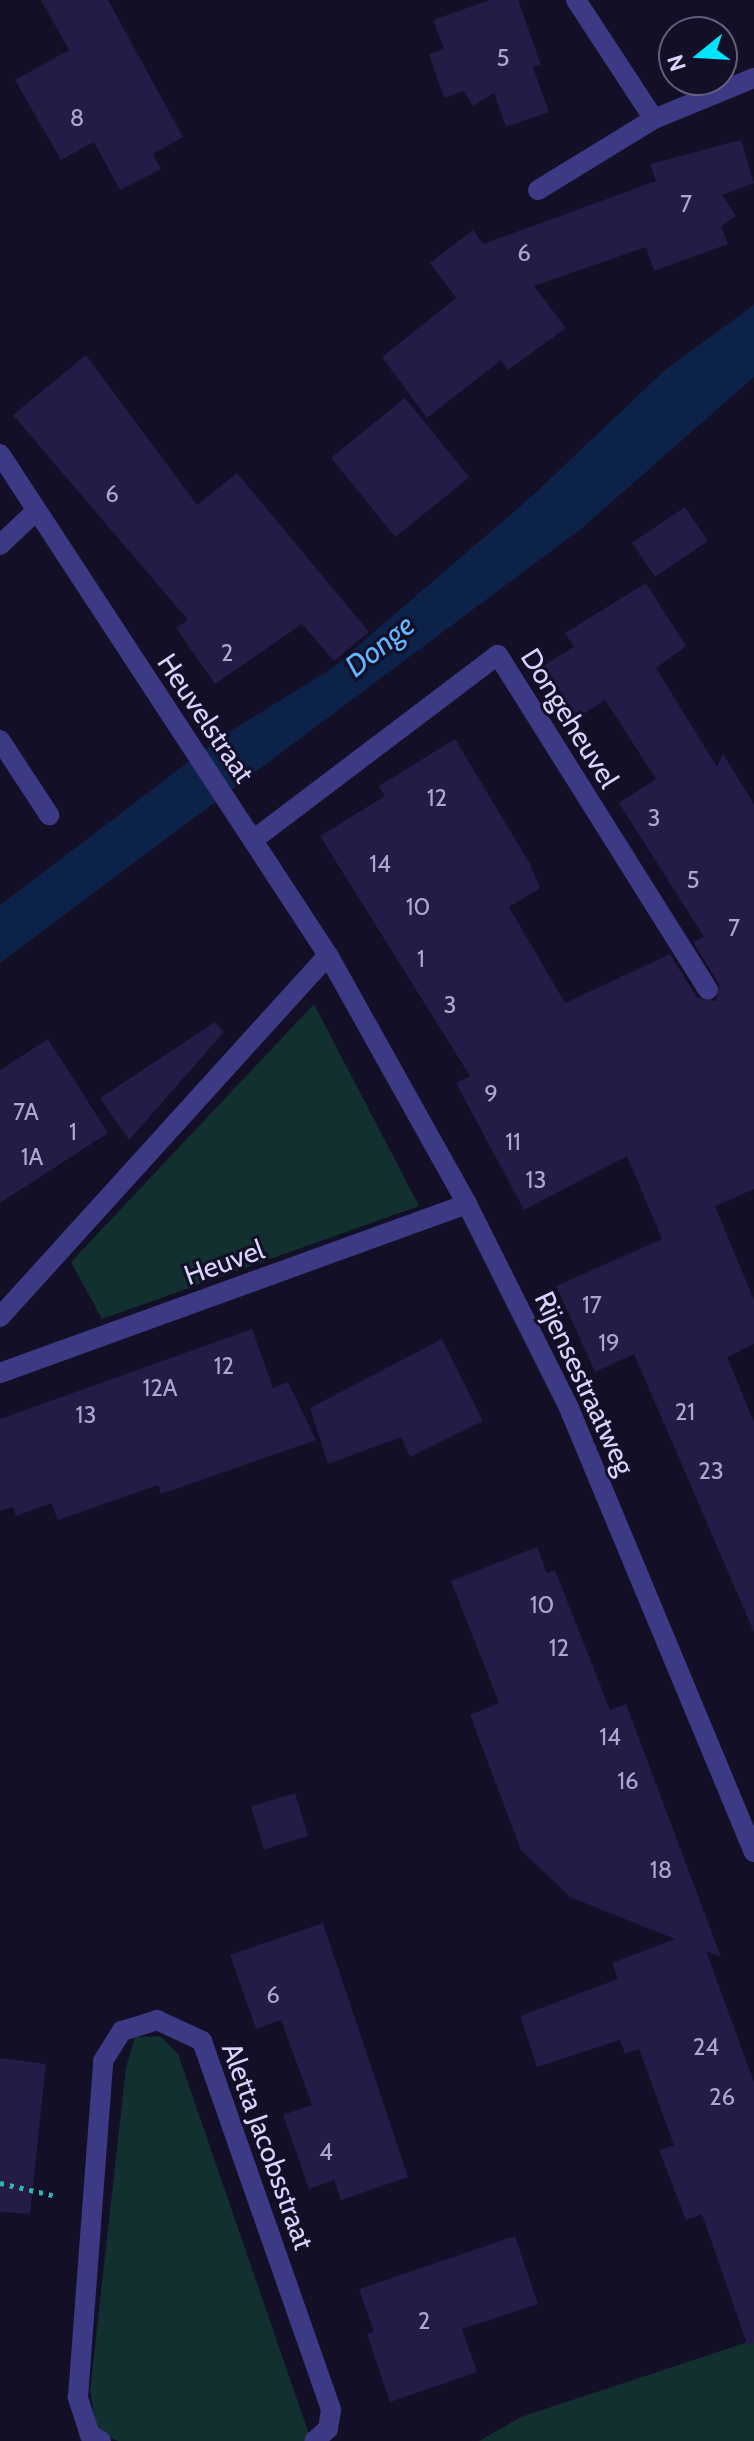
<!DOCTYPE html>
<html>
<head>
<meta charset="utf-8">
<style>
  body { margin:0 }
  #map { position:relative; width:754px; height:2441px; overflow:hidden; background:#130f26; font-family:Cabin,sans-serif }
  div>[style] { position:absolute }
  .green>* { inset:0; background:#12302f }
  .water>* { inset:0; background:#0c2248 }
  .building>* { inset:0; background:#241b47; transform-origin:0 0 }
  .path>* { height:5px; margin-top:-2.5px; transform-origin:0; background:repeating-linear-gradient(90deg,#2fb8b0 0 4px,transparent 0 10px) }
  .service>* { height:20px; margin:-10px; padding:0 10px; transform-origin:10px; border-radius:10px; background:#3d3a85 }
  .minor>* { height:20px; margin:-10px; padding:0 10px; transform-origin:10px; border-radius:10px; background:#3d3a85 }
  span { translate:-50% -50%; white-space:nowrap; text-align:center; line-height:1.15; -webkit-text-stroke:6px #130f26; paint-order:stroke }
  .number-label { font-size:24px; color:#aca6d1 }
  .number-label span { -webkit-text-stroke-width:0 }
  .street-label { font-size:28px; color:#d9d4ff }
  .water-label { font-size:30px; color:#62b6ff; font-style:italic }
  .north { position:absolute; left:658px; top:16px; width:80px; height:80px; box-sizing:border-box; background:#130f26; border:2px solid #625e7d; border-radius:50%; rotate:252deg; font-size:22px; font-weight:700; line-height:32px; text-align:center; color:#d9d4ff }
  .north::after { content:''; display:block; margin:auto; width:28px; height:36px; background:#00e5ff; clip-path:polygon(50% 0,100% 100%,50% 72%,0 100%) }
</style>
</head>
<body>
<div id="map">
  <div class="green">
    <div style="clip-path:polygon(314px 1004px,419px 1206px,102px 1319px,71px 1262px)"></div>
    <div style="clip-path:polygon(160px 2036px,178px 2054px,310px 2437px,304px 2441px,118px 2441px,97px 2431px,90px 2391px,126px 2067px,135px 2037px)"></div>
    <div style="clip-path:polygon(754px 2340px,754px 2441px,479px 2441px,521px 2417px)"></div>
  </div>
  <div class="water">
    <div style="clip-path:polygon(754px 305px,754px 377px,582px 528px,0 963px,0 905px,224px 735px,331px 669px,531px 497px,666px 369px)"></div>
  </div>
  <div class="building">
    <div style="clip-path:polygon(41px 0,108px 0,183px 137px,153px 154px,161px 169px,120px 190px,94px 142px,61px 160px,15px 80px,69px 50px)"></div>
    <div style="clip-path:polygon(490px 0,518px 0,541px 65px,533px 67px,549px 112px,506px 127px,494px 93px,473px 106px,464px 91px,444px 98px,429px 54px,444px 49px,433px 20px)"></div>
    <div style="clip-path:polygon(741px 140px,754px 183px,722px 195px,736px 216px,721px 226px,728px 244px,654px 271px,646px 247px,534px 286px,566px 328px,508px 370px,501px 360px,427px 418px,382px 357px,456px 298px,430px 263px,473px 230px,483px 244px,656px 181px,650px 164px)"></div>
    <div style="clip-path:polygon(86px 355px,197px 505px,237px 473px,369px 632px,334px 661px,302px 624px,215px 684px,176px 628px,188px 620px,13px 415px)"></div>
    <div style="left:405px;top:398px;width:102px;height:95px;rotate:51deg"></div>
    <div style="left:685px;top:507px;width:41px;height:64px;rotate:56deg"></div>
    <div style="clip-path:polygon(646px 583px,686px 646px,656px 668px,717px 767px,723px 754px,754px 804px,754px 1189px,715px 1206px,754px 1300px,754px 1344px,727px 1357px,754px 1422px,754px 1632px,634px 1354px,595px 1372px,556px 1286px,662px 1239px,627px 1156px,524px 1210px,456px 1083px,470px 1076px,320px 836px,385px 796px,379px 786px,455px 739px,530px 864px,540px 888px,509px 907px,565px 1003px,670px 954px,697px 998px,716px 1001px,719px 984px,693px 942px,704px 937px,619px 803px,656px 779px,605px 700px,577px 718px,544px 665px,574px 647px,565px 633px)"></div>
    <div style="clip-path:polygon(215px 1022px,224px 1032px,129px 1140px,100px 1098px)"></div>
    <div style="clip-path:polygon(48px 1039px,108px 1133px,0 1203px,0 1070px)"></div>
    <div style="clip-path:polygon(252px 1329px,273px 1388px,288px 1382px,316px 1440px,161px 1494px,158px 1485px,58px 1520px,51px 1503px,16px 1516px,13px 1507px,0 1511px,0 1419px)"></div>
    <div style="clip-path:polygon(442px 1339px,483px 1421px,410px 1457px,401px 1437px,328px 1464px,310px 1408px)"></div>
    <div style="clip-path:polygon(537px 1547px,547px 1573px,555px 1570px,610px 1710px,626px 1704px,721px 1957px,706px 1951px,754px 2082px,754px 2343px,747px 2344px,702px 2214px,686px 2220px,659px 2150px,674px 2145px,639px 2049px,625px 2054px,620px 2040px,537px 2067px,520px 2016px,618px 1979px,612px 1963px,675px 1939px,570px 1897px,521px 1850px,470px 1715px,499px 1703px,451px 1581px)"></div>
    <div style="left:295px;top:1793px;width:45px;height:46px;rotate:73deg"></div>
    <div style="clip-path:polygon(323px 1923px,408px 2177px,341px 2200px,334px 2180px,309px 2189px,283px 2115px,312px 2105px,281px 2020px,256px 2029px,230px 1955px)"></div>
    <div style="clip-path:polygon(0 2058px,46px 2064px,30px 2214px,0 2212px)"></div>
    <div style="clip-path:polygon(515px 2236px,538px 2304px,462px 2329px,477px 2372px,390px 2402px,367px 2334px,374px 2332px,359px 2289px)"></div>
  </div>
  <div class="path">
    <div style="left:0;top:2183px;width:57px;rotate:13.1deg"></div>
  </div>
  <div class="service">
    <div style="left:0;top:545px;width:48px;rotate:-43.3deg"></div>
    <div style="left:0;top:740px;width:90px;rotate:56.8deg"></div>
  </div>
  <div class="minor">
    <div style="left:576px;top:0;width:142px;rotate:56.8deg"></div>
    <div style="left:538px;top:190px;width:136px;rotate:-31.5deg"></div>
    <div style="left:654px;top:119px;width:108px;rotate:-22.3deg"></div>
    <div style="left:0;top:454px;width:599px;rotate:56.79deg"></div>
    <div style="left:328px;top:955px;width:285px;rotate:60.8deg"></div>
    <div style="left:467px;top:1204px;width:228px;rotate:63.4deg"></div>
    <div style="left:569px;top:1408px;width:481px;rotate:67.4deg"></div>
    <div style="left:253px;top:840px;width:307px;rotate:-37.1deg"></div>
    <div style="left:498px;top:655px;width:395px;rotate:57.9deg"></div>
    <div style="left:0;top:1317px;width:488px;rotate:-47.8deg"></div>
    <div style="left:0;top:1373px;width:497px;rotate:-19.9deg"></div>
    <div style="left:101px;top:2441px;width:13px;rotate:-151deg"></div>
    <div style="left:90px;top:2435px;width:40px;rotate:-108deg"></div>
    <div style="left:78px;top:2397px;width:337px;rotate:-85.7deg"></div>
    <div style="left:103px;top:2061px;width:36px;rotate:-58deg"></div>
    <div style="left:122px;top:2031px;width:37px;rotate:-17deg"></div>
    <div style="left:157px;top:2020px;width:50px;rotate:25deg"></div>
    <div style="left:202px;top:2041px;width:391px;rotate:70.7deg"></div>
    <div style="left:331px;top:2410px;width:19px;rotate:99deg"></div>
    <div style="left:328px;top:2429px;width:18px;rotate:139deg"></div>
  </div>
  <div class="number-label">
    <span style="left:503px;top:58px">5</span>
    <span style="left:77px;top:118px">8</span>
    <span style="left:686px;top:204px">7</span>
    <span style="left:524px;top:253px">6</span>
    <span style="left:112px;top:494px">6</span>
    <span style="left:227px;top:653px">2</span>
    <span style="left:437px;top:798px">12</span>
    <span style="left:654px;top:818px">3</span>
    <span style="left:380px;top:864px">14</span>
    <span style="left:693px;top:880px">5</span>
    <span style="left:418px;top:907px">10</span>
    <span style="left:734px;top:928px">7</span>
    <span style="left:421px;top:959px">1</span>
    <span style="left:450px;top:1005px">3</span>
    <span style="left:491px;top:1094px">9</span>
    <span style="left:26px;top:1112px">7A</span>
    <span style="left:73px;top:1132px">1</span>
    <span style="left:513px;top:1142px">11</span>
    <span style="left:32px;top:1157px">1A</span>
    <span style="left:536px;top:1180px">13</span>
    <span style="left:592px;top:1305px">17</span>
    <span style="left:609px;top:1343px">19</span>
    <span style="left:224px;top:1366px">12</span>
    <span style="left:160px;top:1388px">12A</span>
    <span style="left:685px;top:1412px">21</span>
    <span style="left:86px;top:1415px">13</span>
    <span style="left:711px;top:1471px">23</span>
    <span style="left:542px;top:1605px">10</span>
    <span style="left:559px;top:1648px">12</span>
    <span style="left:610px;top:1737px">14</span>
    <span style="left:628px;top:1781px">16</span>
    <span style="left:661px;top:1870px">18</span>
    <span style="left:273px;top:1995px">6</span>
    <span style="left:706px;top:2047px">24</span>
    <span style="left:722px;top:2097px">26</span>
    <span style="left:326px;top:2152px">4</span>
    <span style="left:424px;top:2321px">2</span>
  </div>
  <div class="street-label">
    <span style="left:206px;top:718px;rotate:56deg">Heuvelstraat</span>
    <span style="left:570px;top:718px;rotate:58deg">Dongeheuvel</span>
    <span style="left:224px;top:1262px;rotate:-20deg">Heuvel</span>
    <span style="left:585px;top:1383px;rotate:65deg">Rijensestraatweg</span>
    <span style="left:268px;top:2146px;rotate:70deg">Aletta Jacobsstraat</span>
  </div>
  <div class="water-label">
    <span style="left:380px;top:646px;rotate:-39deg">Donge</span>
  </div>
  <div class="north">N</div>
</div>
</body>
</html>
